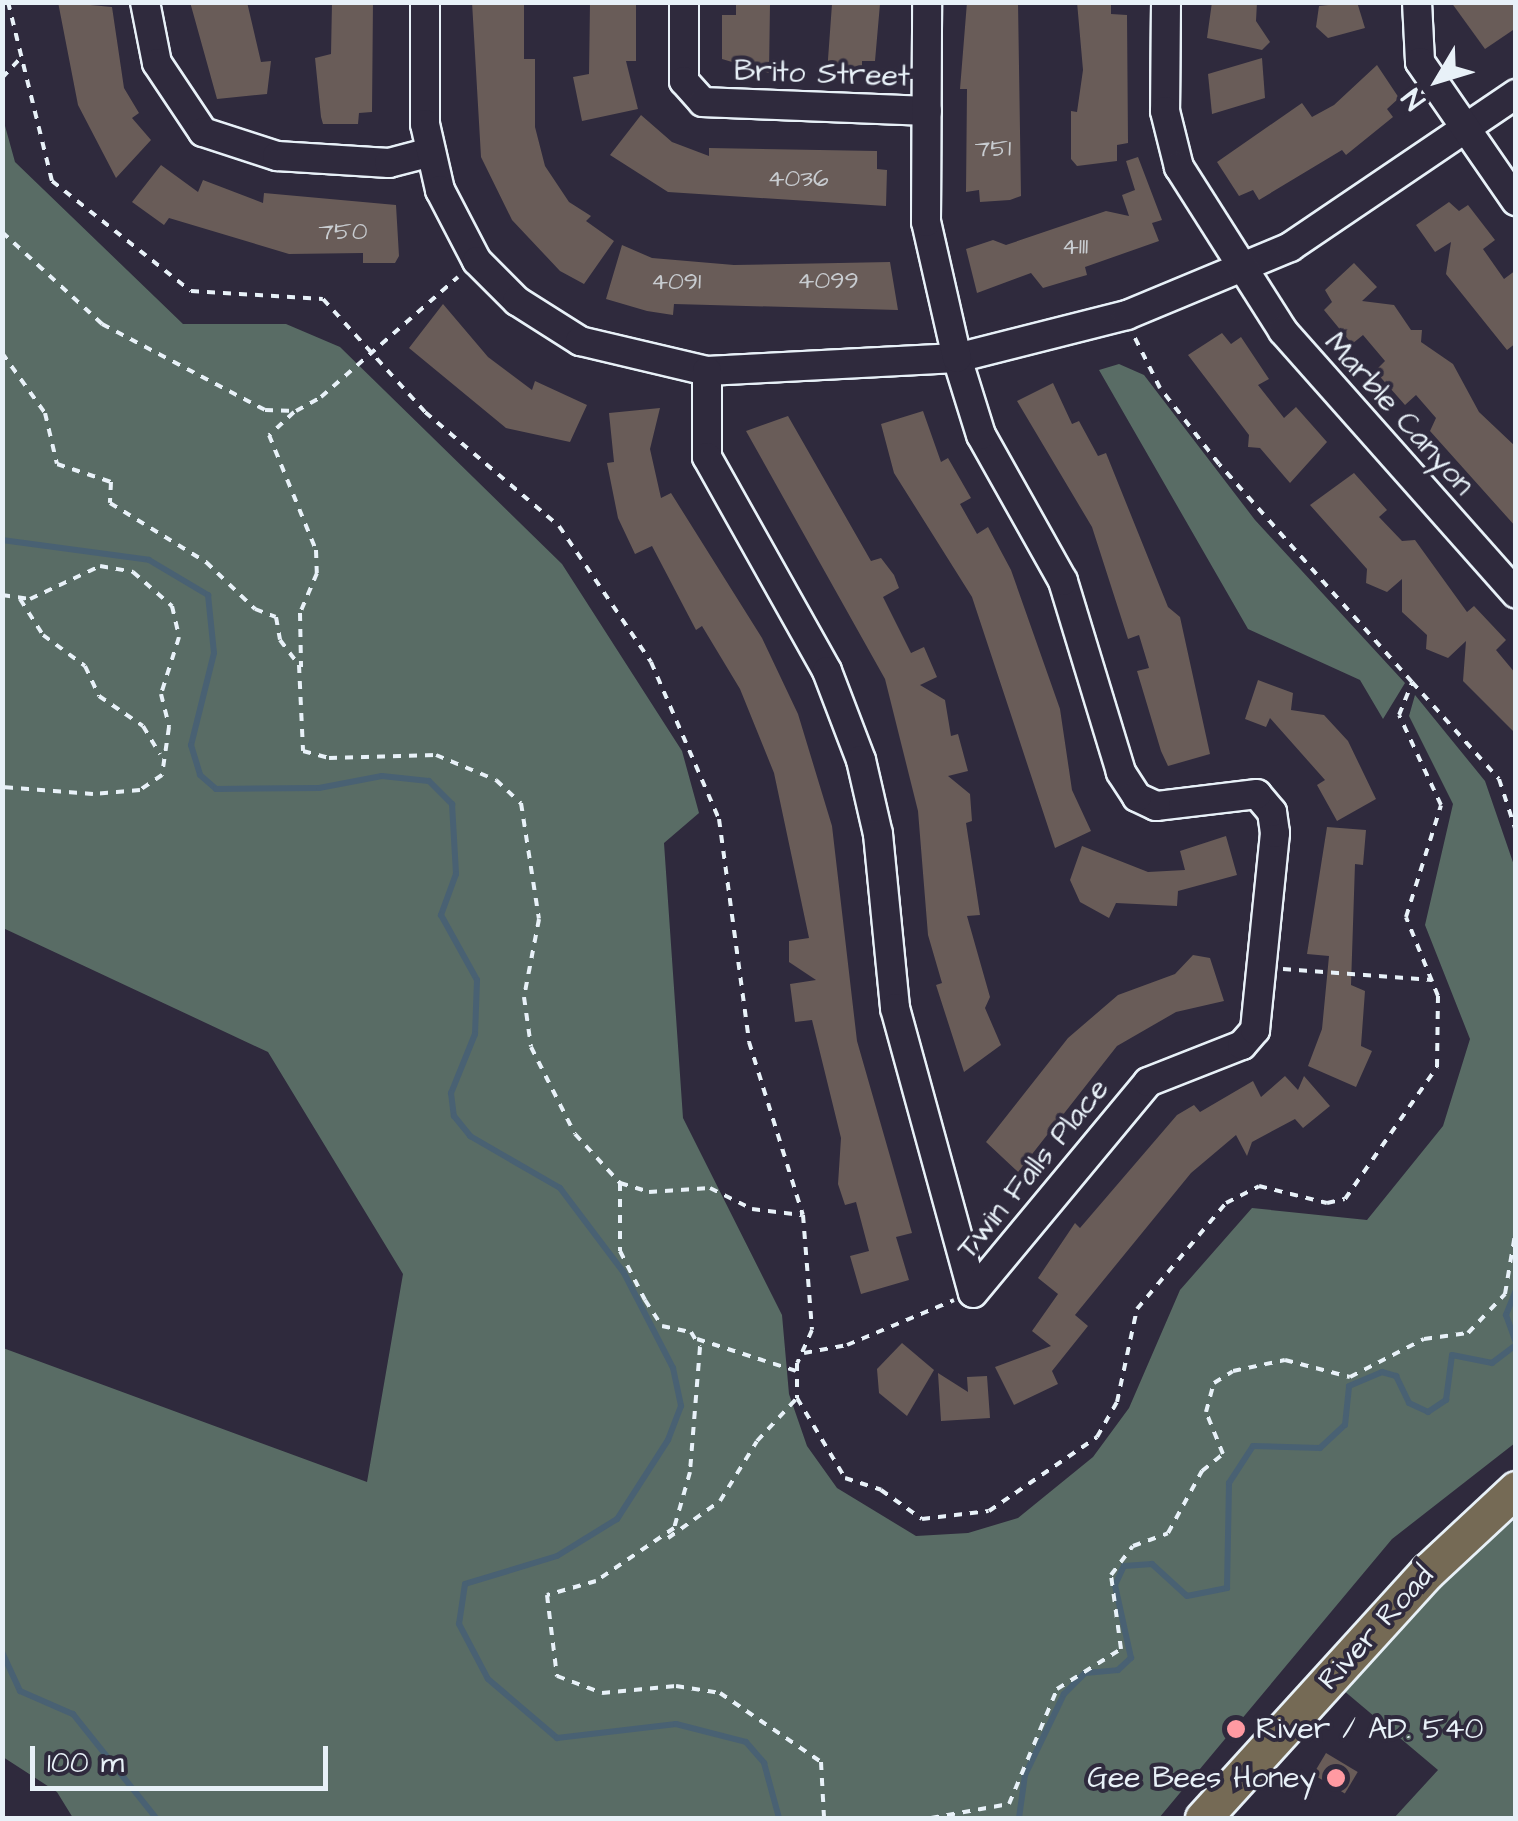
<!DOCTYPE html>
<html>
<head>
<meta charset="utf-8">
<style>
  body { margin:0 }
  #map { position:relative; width:1518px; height:1821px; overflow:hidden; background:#2f2a3d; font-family:"Architects Daughter",sans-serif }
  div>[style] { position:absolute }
  .green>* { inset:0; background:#596c65 }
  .stream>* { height:6px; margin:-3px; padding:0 3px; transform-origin:3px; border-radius:3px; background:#496173 }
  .building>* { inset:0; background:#695c58; transform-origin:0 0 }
  .path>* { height:4px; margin-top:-2px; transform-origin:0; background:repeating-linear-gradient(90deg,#e8f1f8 0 8px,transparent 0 16px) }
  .roads { filter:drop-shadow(2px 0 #e8f1f8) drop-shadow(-2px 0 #e8f1f8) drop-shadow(0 2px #e8f1f8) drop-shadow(0 -2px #e8f1f8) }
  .minor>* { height:28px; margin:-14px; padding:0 14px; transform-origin:14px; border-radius:14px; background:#2f2a3d }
  .major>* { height:35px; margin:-17.5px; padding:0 17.5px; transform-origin:17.5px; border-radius:17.5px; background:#756a55 }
  .dots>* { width:28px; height:28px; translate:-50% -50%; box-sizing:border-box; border:5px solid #2f2a3d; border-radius:50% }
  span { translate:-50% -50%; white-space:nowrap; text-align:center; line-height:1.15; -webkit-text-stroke:8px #2f2a3d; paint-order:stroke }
  .number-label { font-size:25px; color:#c8ccd0 }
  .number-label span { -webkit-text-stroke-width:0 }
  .street-label { font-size:30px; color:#e8f1f8 }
  .poi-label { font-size:30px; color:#e8f1f8 }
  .left { translate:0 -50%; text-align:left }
  .right { translate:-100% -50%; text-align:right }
  .frame { position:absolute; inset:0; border:5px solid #e8f1f8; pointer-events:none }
  .north { position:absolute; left:1388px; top:30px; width:100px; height:100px; -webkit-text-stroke:8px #2f2a3d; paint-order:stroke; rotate:232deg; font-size:28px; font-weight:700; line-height:40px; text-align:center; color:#e8f1f8 }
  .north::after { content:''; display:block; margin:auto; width:35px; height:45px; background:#e8f1f8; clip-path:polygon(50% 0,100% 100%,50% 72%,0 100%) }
  .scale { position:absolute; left:30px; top:1746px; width:298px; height:45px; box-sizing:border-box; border:5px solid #e8f1f8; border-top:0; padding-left:12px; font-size:30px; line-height:35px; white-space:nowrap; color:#e8f1f8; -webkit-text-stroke:8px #2f2a3d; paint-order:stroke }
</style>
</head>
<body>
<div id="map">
  <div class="green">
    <div style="clip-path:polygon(2px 115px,15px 162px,183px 324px,286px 324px,340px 347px,562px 564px,682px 751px,699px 813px,664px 843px,683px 1118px,782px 1315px,789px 1394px,807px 1446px,837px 1488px,916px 1536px,968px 1533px,1018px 1518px,1093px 1457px,1129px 1408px,1180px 1290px,1252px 1208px,1367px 1220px,1443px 1126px,1470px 1039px,1425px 925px,1453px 804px,1409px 716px,1415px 695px,1485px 781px,1516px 871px,1515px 1443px,1392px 1539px,1159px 1818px,73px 1818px,57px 1792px,3px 1757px,3px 1348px,367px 1482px,403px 1274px,268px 1052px,3px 928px)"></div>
    <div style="clip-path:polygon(1119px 364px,1144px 375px,1255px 520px,1405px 683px,1383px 719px,1360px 680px,1248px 629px,1099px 370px)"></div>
    <div style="clip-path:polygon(1515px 1519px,1515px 1818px,1394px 1818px,1438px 1770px,1343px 1690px,1462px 1564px)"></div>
  </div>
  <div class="stream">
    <div style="left:2px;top:540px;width:148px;rotate:7.7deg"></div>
    <div style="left:149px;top:560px;width:69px;rotate:30.7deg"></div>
    <div style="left:208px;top:595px;width:58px;rotate:84.1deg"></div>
    <div style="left:214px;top:653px;width:95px;rotate:104deg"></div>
    <div style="left:191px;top:745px;width:31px;rotate:73deg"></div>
    <div style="left:200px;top:775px;width:21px;rotate:41deg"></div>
    <div style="left:216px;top:789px;width:103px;rotate:-0.6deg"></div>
    <div style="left:319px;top:788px;width:64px;rotate:-10.8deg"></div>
    <div style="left:382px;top:776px;width:47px;rotate:6.1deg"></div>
    <div style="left:429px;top:781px;width:33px;rotate:45deg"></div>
    <div style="left:452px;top:804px;width:70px;rotate:86.7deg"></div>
    <div style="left:456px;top:874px;width:44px;rotate:110.1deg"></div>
    <div style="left:441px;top:915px;width:74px;rotate:61deg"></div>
    <div style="left:477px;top:980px;width:54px;rotate:92.1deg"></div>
    <div style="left:475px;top:1034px;width:64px;rotate:112.1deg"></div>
    <div style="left:451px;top:1093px;width:23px;rotate:83deg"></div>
    <div style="left:454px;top:1116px;width:26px;rotate:51deg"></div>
    <div style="left:470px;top:1136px;width:104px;rotate:30deg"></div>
    <div style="left:560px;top:1188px;width:106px;rotate:53deg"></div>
    <div style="left:624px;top:1273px;width:107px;rotate:62.7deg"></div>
    <div style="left:673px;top:1368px;width:39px;rotate:78deg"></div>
    <div style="left:681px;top:1406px;width:36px;rotate:111deg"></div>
    <div style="left:668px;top:1440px;width:94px;rotate:122.8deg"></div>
    <div style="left:617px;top:1519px;width:70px;rotate:148.3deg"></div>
    <div style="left:557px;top:1556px;width:96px;rotate:163.1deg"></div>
    <div style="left:465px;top:1584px;width:40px;rotate:98.5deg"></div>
    <div style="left:459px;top:1624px;width:62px;rotate:62.2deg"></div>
    <div style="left:488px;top:1679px;width:91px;rotate:40.5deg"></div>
    <div style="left:557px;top:1738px;width:120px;rotate:-6.7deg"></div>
    <div style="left:676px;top:1724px;width:72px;rotate:14.4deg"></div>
    <div style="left:746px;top:1742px;width:28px;rotate:49deg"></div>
    <div style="left:764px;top:1763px;width:57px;rotate:74.7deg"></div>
    <div style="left:1516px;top:1290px;width:27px;rotate:112deg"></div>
    <div style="left:1506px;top:1315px;width:29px;rotate:70deg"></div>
    <div style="left:2px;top:1652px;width:43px;rotate:65.2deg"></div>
    <div style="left:20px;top:1691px;width:58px;rotate:23.5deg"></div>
    <div style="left:73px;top:1714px;width:133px;rotate:51.4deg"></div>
    <div style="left:1019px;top:1818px;width:43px;rotate:-82.1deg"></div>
    <div style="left:1025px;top:1775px;width:90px;rotate:-64.3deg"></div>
    <div style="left:1064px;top:1694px;width:30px;rotate:-45deg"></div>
    <div style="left:1085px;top:1673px;width:33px;rotate:-5deg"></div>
    <div style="left:1118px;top:1670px;width:18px;rotate:-43deg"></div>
    <div style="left:1131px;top:1658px;width:75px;rotate:-102.4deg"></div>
    <div style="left:1115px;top:1585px;width:21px;rotate:-65deg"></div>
    <div style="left:1124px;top:1566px;width:28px;rotate:-4deg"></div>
    <div style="left:1152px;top:1564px;width:47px;rotate:42.4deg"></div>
    <div style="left:1187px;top:1596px;width:41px;rotate:-11.3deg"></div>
    <div style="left:1227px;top:1588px;width:105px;rotate:-88.9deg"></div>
    <div style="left:1229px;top:1483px;width:44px;rotate:-57deg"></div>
    <div style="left:1253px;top:1446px;width:67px;rotate:1.7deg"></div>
    <div style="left:1320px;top:1448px;width:34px;rotate:-43deg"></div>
    <div style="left:1345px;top:1425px;width:39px;rotate:-84deg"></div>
    <div style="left:1349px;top:1386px;width:36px;rotate:-23deg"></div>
    <div style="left:1382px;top:1372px;width:15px;rotate:16deg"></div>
    <div style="left:1396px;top:1376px;width:30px;rotate:64deg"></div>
    <div style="left:1409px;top:1403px;width:21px;rotate:25deg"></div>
    <div style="left:1428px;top:1412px;width:22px;rotate:-34deg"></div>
    <div style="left:1446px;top:1400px;width:45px;rotate:-82.4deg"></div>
    <div style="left:1452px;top:1355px;width:41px;rotate:11.3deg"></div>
    <div style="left:1492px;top:1363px;width:30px;rotate:-37deg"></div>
  </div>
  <div class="building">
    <div style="clip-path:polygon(58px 2px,112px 7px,124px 88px,139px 113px,132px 118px,151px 140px,116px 178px,78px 105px)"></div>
    <div style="clip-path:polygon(190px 2px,247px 2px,261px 62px,271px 61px,267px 94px,217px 99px)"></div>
    <div style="clip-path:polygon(332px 2px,373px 2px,372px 112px,359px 113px,358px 124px,323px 124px,321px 117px,315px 58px,331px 54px)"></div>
    <div style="clip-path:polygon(472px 2px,524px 2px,524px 59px,535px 59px,535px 127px,545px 166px,569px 202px,591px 216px,586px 221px,614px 241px,584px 284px,560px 271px,512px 220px,481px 157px)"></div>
    <div style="clip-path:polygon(590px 2px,636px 2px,636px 61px,626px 61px,638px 109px,582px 121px,573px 77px,589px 74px)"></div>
    <div style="clip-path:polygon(967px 2px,1018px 2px,1021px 196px,1010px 200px,980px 202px,979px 190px,966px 192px,967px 89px,960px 89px)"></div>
    <div style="clip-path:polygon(1077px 2px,1111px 2px,1111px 14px,1127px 15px,1128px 143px,1117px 145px,1117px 161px,1077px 166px,1071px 159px,1071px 111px,1077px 112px,1083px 70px)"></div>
    <div style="clip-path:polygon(1212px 2px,1257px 2px,1256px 21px,1270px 42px,1262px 50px,1207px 38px)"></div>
    <div style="clip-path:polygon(1357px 2px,1365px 28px,1328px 38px,1316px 27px,1319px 6px)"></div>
    <div style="clip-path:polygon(1451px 2px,1516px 2px,1516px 28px,1485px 49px)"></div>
    <div style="clip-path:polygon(736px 3px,770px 4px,769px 73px,722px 59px,722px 15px,736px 15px)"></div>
    <div style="clip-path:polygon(832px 4px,880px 4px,875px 61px,862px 61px,862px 73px,827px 73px)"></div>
    <div style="clip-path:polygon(1262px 58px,1265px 98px,1212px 114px,1208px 74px)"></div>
    <div style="clip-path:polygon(1377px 65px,1399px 98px,1387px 109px,1393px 117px,1346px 155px,1342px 150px,1259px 200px,1253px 190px,1239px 196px,1217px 162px,1302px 103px,1312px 117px,1334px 105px)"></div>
    <div style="clip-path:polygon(641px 115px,672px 142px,709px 156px,709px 148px,877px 151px,877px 169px,887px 170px,886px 206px,668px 192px,610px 155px)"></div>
    <div style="clip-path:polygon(1138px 157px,1162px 220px,1152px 223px,1159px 241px,1085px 267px,1087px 275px,1073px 279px,1043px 288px,1031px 273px,977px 293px,966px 249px,993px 240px,1006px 245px,1106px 211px,1129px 216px,1122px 195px,1135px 190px,1126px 161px)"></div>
    <div style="clip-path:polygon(161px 165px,198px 192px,203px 180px,263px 203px,264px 193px,396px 205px,399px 256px,395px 263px,363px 263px,363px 253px,289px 254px,169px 218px,164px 225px,132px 202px)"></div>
    <div style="clip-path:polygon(1449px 202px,1459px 211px,1468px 205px,1495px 240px,1483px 249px,1504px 279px,1516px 270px,1516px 343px,1507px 350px,1446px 274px,1451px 242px,1435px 252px,1416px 225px)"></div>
    <div style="clip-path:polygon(622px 245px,652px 258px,734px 265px,890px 262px,898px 310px,674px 304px,673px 315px,647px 311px,606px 299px)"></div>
    <div style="clip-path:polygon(1354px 263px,1377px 287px,1362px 301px,1394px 305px,1411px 330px,1422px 330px,1421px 342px,1453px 364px,1479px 412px,1516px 447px,1516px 527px,1430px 431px,1436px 418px,1416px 395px,1405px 405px,1375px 371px,1385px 361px,1363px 335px,1352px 344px,1324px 310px,1332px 302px,1325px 290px)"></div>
    <div style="clip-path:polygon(443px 304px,488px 357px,532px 390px,535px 381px,587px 405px,570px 442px,506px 428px,409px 348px)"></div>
    <div style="clip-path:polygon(1222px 333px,1231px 344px,1241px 337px,1269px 379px,1258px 385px,1284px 418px,1296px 407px,1327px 442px,1290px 483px,1260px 448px,1248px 447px,1249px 435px,1188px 355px)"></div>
    <div style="clip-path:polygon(1053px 383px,1072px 424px,1079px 421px,1098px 456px,1106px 453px,1168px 607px,1180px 617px,1210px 754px,1168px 766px,1161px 751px,1137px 671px,1149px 668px,1139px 635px,1128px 639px,1092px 527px,1017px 401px)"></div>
    <div style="clip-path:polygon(660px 408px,650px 449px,661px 498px,671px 493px,762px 638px,798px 714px,832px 826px,857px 1041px,912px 1233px,896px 1237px,909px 1280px,861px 1294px,850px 1256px,869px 1251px,856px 1202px,845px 1205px,838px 1184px,841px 1138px,812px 1020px,795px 1022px,790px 984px,816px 980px,789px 962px,789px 941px,809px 938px,774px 773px,740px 689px,702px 626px,696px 630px,652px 546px,635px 554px,618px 518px,607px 463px,614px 462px,609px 413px)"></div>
    <div style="clip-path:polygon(923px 411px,941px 462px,948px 458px,971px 498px,960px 504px,977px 534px,988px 527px,1011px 570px,1060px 709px,1072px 790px,1091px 831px,1055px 848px,972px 597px,894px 473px,881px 424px)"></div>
    <div style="clip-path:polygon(788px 416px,871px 561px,881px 558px,894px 575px,899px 588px,883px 597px,911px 653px,924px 647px,937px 677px,920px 685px,945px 700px,951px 736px,958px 734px,968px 771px,948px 776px,970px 794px,972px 821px,966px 823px,980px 915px,967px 916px,990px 997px,985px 1008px,1001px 1045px,964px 1072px,936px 985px,942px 983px,928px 935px,918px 811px,885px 679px,746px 431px)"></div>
    <div style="clip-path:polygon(1354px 473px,1387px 510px,1379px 517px,1402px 541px,1415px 540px,1467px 612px,1474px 606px,1506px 640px,1496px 650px,1516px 674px,1516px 734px,1463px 681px,1466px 641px,1448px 658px,1426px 649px,1427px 635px,1402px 612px,1402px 579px,1387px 592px,1366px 583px,1367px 569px,1310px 505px)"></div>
    <div style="clip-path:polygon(1258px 680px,1293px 693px,1291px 710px,1324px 715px,1348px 741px,1376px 799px,1337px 821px,1317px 785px,1325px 780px,1270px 718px,1266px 727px,1245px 719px)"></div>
    <div style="clip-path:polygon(1327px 827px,1366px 830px,1363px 865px,1355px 864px,1351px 985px,1365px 991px,1361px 1046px,1372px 1051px,1356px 1087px,1308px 1066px,1322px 1029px,1329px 956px,1307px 954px)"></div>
    <div style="clip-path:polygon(1226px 836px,1237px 875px,1178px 891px,1177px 906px,1116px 903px,1109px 918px,1080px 902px,1070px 880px,1082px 846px,1148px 872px,1185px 870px,1180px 851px)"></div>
    <div style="clip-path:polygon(1193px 955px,1210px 958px,1224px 1001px,1176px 1012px,1117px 1046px,1018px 1172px,986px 1142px,1068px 1038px,1118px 995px,1175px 974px)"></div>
    <div style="clip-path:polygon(1285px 1076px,1298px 1090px,1304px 1076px,1330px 1106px,1303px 1128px,1295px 1119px,1252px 1142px,1247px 1156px,1236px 1135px,1191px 1173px,1075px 1315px,1088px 1326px,1052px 1371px,1058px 1384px,1014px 1405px,995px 1367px,1051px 1346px,1032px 1331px,1058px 1294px,1038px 1278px,1075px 1223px,1080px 1228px,1177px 1115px,1194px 1105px,1200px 1112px,1253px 1081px,1261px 1097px)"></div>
    <div style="clip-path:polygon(902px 1343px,934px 1370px,907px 1416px,879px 1393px,877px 1369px)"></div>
    <div style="clip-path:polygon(938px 1373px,968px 1392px,967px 1377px,987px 1376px,990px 1418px,941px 1421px)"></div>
    <div style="left:1326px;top:1753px;width:37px;height:25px;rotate:31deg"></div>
  </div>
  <div class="path">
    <div style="left:8px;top:2px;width:184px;rotate:76.2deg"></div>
    <div style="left:52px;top:181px;width:177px;rotate:38.4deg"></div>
    <div style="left:191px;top:291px;width:132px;rotate:3.5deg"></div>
    <div style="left:323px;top:299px;width:152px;rotate:47.9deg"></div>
    <div style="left:425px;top:412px;width:176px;rotate:40.4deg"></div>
    <div style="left:559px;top:526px;width:164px;rotate:55.9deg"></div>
    <div style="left:651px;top:662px;width:171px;rotate:66.6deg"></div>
    <div style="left:719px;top:819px;width:225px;rotate:82.3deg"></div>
    <div style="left:749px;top:1042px;width:181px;rotate:72.7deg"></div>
    <div style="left:803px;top:1215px;width:115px;rotate:85.5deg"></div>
    <div style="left:812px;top:1330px;width:36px;rotate:114deg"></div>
    <div style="left:797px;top:1363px;width:35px;rotate:90deg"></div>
    <div style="left:797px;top:1398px;width:93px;rotate:59deg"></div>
    <div style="left:845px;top:1478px;width:38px;rotate:18deg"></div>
    <div style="left:881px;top:1490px;width:50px;rotate:35.3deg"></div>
    <div style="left:922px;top:1519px;width:67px;rotate:-6.8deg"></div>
    <div style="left:989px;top:1511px;width:131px;rotate:-34.4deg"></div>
    <div style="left:1097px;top:1437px;width:40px;rotate:-60.3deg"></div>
    <div style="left:1117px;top:1402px;width:95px;rotate:-77.9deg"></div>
    <div style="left:1137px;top:1309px;width:138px;rotate:-50deg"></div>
    <div style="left:1226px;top:1203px;width:37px;rotate:-27deg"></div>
    <div style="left:1259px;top:1186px;width:70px;rotate:14deg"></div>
    <div style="left:1327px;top:1203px;width:18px;rotate:-13deg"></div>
    <div style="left:1345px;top:1199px;width:161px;rotate:-55.1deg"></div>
    <div style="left:1437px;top:1067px;width:71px;rotate:-89.2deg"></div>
    <div style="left:1438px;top:996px;width:85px;rotate:-112.1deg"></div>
    <div style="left:1406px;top:917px;width:117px;rotate:-72.6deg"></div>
    <div style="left:1441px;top:805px;width:99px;rotate:-115deg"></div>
    <div style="left:1399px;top:715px;width:35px;rotate:-68deg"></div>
    <div style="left:1412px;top:682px;width:291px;rotate:-131.5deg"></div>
    <div style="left:1219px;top:464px;width:96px;rotate:-127.8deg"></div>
    <div style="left:1160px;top:388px;width:56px;rotate:-116.6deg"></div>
    <div style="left:2px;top:78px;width:26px;rotate:-47deg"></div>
    <div style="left:2px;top:232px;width:136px;rotate:42.6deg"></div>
    <div style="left:102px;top:324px;width:184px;rotate:27.8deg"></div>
    <div style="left:265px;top:410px;width:31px;rotate:2deg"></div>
    <div style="left:296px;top:411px;width:29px;rotate:-29deg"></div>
    <div style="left:321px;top:397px;width:182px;rotate:-41.2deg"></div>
    <div style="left:2px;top:353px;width:74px;rotate:54.4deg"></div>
    <div style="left:45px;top:413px;width:52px;rotate:76.8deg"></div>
    <div style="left:57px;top:464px;width:57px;rotate:18.4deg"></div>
    <div style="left:111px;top:482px;width:21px;rotate:93deg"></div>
    <div style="left:110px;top:503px;width:113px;rotate:31.6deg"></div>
    <div style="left:206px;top:562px;width:68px;rotate:43.8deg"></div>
    <div style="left:255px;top:609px;width:22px;rotate:21deg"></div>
    <div style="left:276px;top:617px;width:23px;rotate:80deg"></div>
    <div style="left:280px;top:640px;width:31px;rotate:53deg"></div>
    <div style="left:299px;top:665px;width:86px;rotate:87.3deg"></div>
    <div style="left:303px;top:751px;width:27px;rotate:15deg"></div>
    <div style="left:329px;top:758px;width:107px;rotate:-1.6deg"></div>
    <div style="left:436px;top:755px;width:65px;rotate:22.6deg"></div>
    <div style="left:496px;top:780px;width:34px;rotate:43deg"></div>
    <div style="left:521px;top:803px;width:117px;rotate:81.2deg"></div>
    <div style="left:539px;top:919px;width:79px;rotate:100.9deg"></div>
    <div style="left:524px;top:997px;width:50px;rotate:82deg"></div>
    <div style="left:531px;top:1047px;width:97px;rotate:63.2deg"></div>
    <div style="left:575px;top:1134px;width:67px;rotate:47.4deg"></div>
    <div style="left:620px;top:1183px;width:68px;rotate:90deg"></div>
    <div style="left:620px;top:1251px;width:55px;rotate:63deg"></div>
    <div style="left:645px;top:1300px;width:31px;rotate:57deg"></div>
    <div style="left:662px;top:1326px;width:30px;rotate:12deg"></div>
    <div style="left:691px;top:1332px;width:17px;rotate:59deg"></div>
    <div style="left:700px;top:1347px;width:125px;rotate:94.6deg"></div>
    <div style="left:690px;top:1472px;width:58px;rotate:105.9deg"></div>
    <div style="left:674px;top:1528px;width:94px;rotate:145.8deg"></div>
    <div style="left:596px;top:1581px;width:51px;rotate:164.1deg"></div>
    <div style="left:547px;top:1595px;width:82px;rotate:83deg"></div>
    <div style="left:557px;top:1676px;width:48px;rotate:20.7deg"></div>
    <div style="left:602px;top:1693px;width:74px;rotate:-5.4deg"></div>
    <div style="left:676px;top:1686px;width:45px;rotate:9deg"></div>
    <div style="left:720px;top:1693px;width:122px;rotate:34.3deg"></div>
    <div style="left:821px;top:1762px;width:56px;rotate:86.9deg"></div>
    <div style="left:294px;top:412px;width:34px;rotate:137deg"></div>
    <div style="left:269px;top:435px;width:124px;rotate:67.8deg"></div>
    <div style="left:316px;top:550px;width:23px;rotate:88deg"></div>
    <div style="left:317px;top:573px;width:43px;rotate:113deg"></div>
    <div style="left:300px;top:613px;width:54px;rotate:88.9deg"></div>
    <div style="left:2px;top:595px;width:28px;rotate:8deg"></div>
    <div style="left:30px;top:599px;width:77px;rotate:-25.2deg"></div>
    <div style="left:100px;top:566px;width:34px;rotate:10deg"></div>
    <div style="left:133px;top:572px;width:52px;rotate:41.1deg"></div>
    <div style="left:172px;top:606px;width:32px;rotate:77deg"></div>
    <div style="left:179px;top:637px;width:60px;rotate:107.5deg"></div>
    <div style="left:161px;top:694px;width:34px;rotate:76deg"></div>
    <div style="left:169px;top:727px;width:49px;rotate:98.3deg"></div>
    <div style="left:162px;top:775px;width:27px;rotate:146deg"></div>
    <div style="left:140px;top:790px;width:47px;rotate:175.1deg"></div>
    <div style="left:93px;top:794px;width:91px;rotate:-175.6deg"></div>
    <div style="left:20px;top:599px;width:43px;rotate:57.4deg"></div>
    <div style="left:43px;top:635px;width:52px;rotate:36.4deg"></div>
    <div style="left:85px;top:666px;width:33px;rotate:65deg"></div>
    <div style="left:99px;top:696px;width:53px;rotate:34.3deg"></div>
    <div style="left:143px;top:726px;width:33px;rotate:59deg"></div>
    <div style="left:1412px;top:682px;width:130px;rotate:48.1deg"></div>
    <div style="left:1499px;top:779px;width:55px;rotate:71.9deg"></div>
    <div style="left:1283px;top:969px;width:150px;rotate:4.2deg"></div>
    <div style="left:620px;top:1183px;width:30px;rotate:17deg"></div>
    <div style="left:649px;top:1192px;width:61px;rotate:-3.8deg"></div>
    <div style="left:710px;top:1188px;width:47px;rotate:26.6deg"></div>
    <div style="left:752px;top:1209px;width:50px;rotate:6.8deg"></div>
    <div style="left:697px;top:1339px;width:104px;rotate:17.9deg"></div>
    <div style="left:804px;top:1353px;width:44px;rotate:-10.5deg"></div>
    <div style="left:847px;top:1345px;width:116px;rotate:-22.8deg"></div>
    <div style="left:668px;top:1538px;width:64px;rotate:-35.4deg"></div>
    <div style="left:720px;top:1501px;width:70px;rotate:-58.3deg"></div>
    <div style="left:757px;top:1441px;width:59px;rotate:-47.1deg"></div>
    <div style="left:931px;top:1818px;width:79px;rotate:-10.2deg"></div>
    <div style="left:1009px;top:1804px;width:125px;rotate:-67.3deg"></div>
    <div style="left:1057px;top:1689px;width:75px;rotate:-32deg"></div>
    <div style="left:1121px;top:1649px;width:75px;rotate:-97.7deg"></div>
    <div style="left:1111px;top:1575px;width:36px;rotate:-53deg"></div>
    <div style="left:1133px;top:1546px;width:37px;rotate:-20deg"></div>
    <div style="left:1168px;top:1533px;width:71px;rotate:-61.3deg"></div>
    <div style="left:1202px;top:1471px;width:27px;rotate:-39deg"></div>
    <div style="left:1223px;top:1454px;width:45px;rotate:-112deg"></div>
    <div style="left:1206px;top:1412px;width:30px;rotate:-75deg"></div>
    <div style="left:1214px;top:1383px;width:22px;rotate:-32deg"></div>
    <div style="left:1233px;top:1371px;width:53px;rotate:-11.9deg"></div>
    <div style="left:1285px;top:1360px;width:67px;rotate:14.7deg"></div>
    <div style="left:1350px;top:1377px;width:83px;rotate:-27.2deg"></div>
    <div style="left:1424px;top:1339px;width:44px;rotate:-7.8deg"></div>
    <div style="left:1468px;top:1333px;width:54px;rotate:-46.5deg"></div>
    <div style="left:1505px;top:1294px;width:67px;rotate:-80.5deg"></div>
  </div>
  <div class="roads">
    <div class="minor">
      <div style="left:145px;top:2px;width:62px;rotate:78.9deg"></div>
      <div style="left:157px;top:63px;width:83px;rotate:56.3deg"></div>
      <div style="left:203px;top:132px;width:78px;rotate:18deg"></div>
      <div style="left:277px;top:156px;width:112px;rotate:3.6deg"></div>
      <div style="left:389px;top:163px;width:43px;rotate:-14.7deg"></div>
      <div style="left:425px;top:2px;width:122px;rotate:90deg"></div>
      <div style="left:425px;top:124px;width:68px;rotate:77.2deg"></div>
      <div style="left:440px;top:190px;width:80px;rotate:62.5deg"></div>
      <div style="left:477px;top:261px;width:57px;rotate:45deg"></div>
      <div style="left:517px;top:301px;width:75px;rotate:32.4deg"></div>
      <div style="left:580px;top:341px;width:130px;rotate:13.3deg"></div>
      <div style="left:707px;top:371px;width:250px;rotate:-3deg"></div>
      <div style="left:957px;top:358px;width:175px;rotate:-14.2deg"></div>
      <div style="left:1127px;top:315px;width:177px;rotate:-22.6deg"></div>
      <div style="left:1290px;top:247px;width:273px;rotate:-34.1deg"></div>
      <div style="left:684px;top:2px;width:79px;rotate:90deg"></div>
      <div style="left:684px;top:81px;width:28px;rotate:48deg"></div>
      <div style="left:703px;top:102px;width:224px;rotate:2.3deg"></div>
      <div style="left:1166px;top:2px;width:109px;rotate:90.5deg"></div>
      <div style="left:1165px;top:111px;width:58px;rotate:76deg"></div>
      <div style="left:1179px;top:167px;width:194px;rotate:57.6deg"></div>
      <div style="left:1283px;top:331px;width:351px;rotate:48.4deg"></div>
      <div style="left:1417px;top:2px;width:60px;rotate:87.1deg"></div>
      <div style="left:1420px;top:62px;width:169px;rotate:55.4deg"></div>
      <div style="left:707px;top:371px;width:86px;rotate:90deg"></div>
      <div style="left:707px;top:457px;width:245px;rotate:60.7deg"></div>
      <div style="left:827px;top:671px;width:95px;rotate:69.1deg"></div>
      <div style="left:861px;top:760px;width:76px;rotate:77.1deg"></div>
      <div style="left:878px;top:834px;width:175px;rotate:84.4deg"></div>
      <div style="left:895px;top:1008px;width:295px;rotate:74.7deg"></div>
      <div style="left:973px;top:1293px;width:274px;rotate:-50.3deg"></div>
      <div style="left:1148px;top:1082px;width:101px;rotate:-21.5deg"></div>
      <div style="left:1242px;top:1045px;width:20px;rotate:-49deg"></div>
      <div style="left:1255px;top:1030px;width:198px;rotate:-84.2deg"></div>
      <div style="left:1275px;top:833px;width:21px;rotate:-98deg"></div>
      <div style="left:1272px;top:812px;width:23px;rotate:-130deg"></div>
      <div style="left:1257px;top:794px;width:102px;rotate:173.2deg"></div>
      <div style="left:1156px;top:806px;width:21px;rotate:-155deg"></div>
      <div style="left:1137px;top:797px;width:30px;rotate:-123deg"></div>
      <div style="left:1121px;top:772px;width:200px;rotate:-106.9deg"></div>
      <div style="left:1063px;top:581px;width:167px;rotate:-119.3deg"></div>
      <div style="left:981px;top:435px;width:81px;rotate:-107.3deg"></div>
      <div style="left:957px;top:358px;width:139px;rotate:-102.8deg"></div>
      <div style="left:926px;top:222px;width:220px;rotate:-89.7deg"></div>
    </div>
    <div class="major">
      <div style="left:1203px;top:1818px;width:334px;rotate:-47.7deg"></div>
      <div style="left:1428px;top:1571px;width:120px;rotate:-43deg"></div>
    </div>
  </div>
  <div class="dots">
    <div style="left:1236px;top:1729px;background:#ff9aa2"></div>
    <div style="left:1336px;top:1778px;background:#ff9aa2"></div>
  </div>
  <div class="number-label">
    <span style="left:993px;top:149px">751</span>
    <span style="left:798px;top:179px">4036</span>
    <span style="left:343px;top:232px">750</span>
    <span style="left:1075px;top:247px">4111</span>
    <span style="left:828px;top:281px">4099</span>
    <span style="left:676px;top:282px">4091</span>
  </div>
  <div class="street-label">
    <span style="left:822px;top:74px;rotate:2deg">Brito Street</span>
    <span style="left:1399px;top:414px;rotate:48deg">Marble Canyon</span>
    <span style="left:1033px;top:1169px;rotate:-51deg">Twin Falls Place</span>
    <span style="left:1376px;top:1628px;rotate:-48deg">River Road</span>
  </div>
  <div class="poi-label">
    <span class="left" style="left:1256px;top:1729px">River / AD. 540</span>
    <span class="right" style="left:1316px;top:1778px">Gee Bees Honey</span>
  </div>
  <div class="frame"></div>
  <div class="north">N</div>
  <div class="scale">100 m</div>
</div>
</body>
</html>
